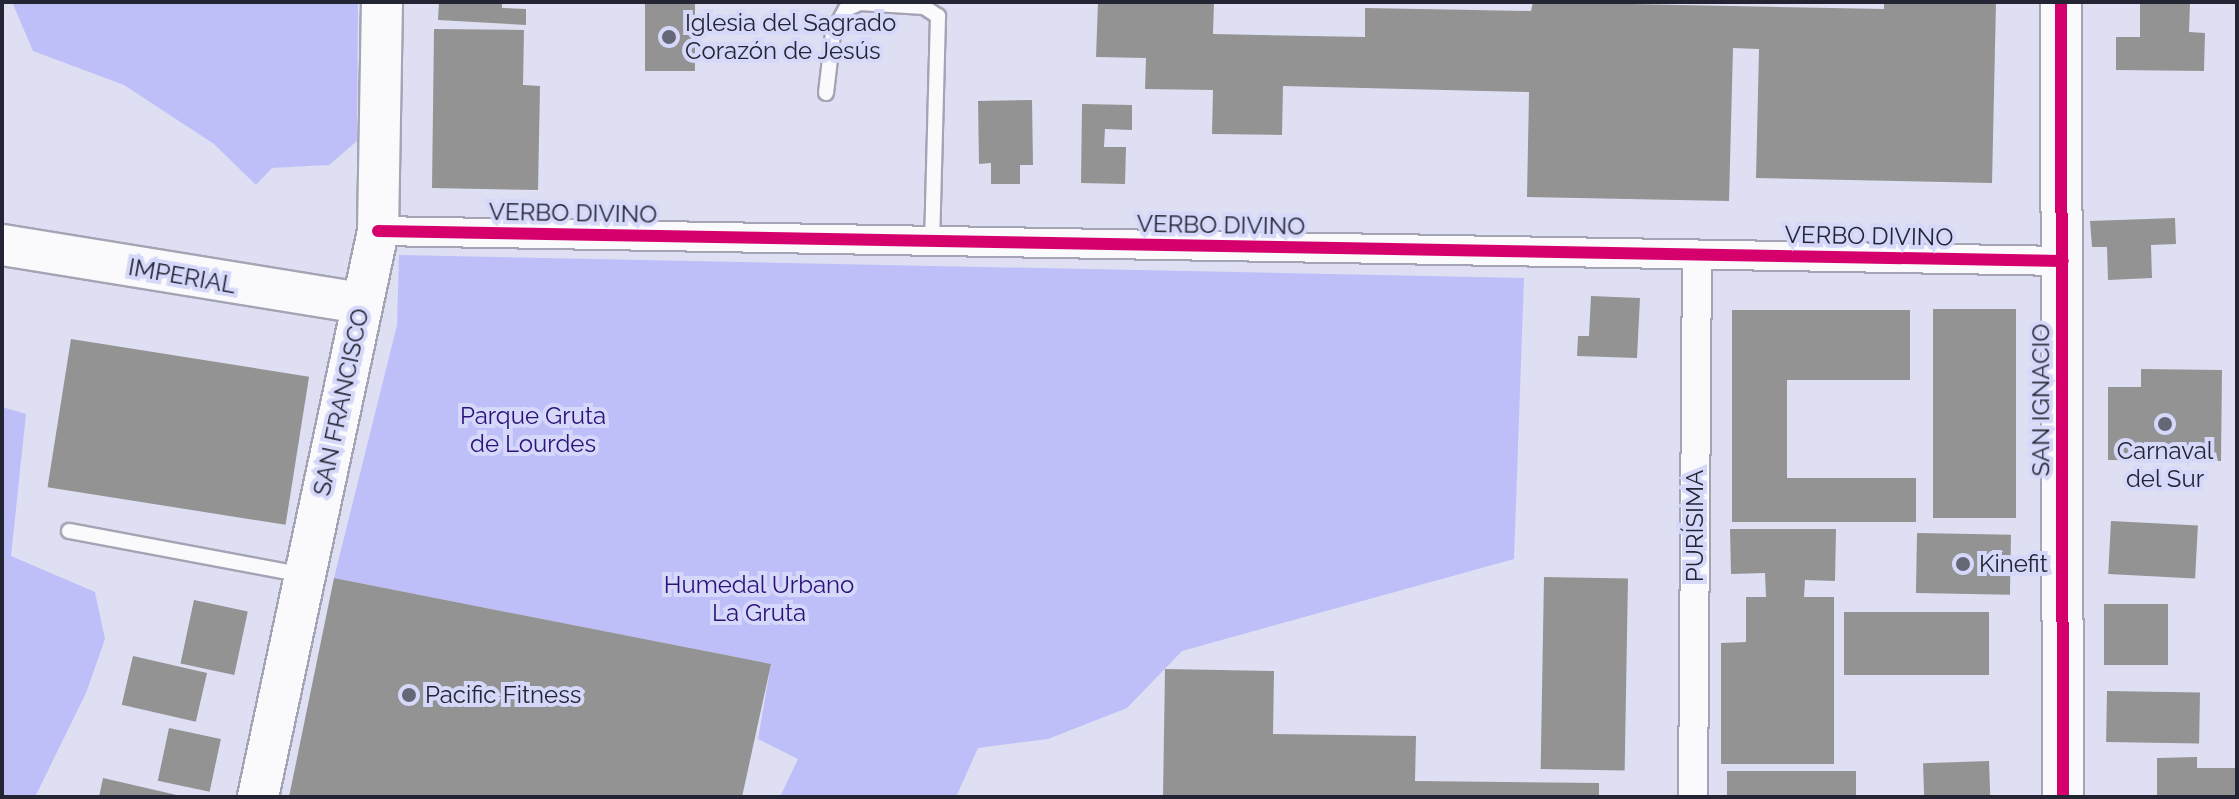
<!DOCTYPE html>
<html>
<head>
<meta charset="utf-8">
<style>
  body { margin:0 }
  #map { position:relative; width:2239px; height:799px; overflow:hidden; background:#dedff2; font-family:Raleway,sans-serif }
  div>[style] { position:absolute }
  .green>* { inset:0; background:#bebff9 }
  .building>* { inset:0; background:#939393; transform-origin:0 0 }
  .roads { filter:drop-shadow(2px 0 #a4a4b4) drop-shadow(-2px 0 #a4a4b4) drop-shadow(0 2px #a4a4b4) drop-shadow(0 -2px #a4a4b4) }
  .lane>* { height:14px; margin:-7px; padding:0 7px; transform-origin:7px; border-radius:7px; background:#fafafd }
  .street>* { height:28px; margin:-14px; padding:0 14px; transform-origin:14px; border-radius:14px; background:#fafafd }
  .secondary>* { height:40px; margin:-20px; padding:0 20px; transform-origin:20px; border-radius:20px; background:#fafafd }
  .cycleway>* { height:12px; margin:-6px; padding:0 6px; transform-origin:6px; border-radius:6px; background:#d6006c }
  .dots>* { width:22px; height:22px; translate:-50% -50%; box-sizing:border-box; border:4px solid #d6d8fa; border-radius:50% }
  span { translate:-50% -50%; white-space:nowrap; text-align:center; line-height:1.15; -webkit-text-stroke:8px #d6d8fa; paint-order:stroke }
  .poi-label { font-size:24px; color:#242534 }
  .left { translate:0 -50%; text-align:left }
  .street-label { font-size:24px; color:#242534 }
  .park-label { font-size:24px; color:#2b1279 }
  .frame { position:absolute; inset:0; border:4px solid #242534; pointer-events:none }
</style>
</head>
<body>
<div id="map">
  <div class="green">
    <div style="clip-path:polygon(12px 2px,358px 2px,357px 141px,329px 165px,272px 168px,256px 185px,214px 144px,124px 85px,33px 51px)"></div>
    <div style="clip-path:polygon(399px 255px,1524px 278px,1514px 559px,1182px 651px,1127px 708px,1048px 739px,978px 748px,956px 797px,780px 797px,798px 759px,758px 739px,771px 664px,334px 578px,397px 325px)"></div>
    <div style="clip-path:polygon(2px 407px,26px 414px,11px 556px,95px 592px,105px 639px,86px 693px,35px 797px,2px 797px)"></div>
  </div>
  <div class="building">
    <div style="clip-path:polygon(439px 2px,502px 2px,502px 8px,526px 9px,526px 25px,438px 20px)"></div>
    <div style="left:645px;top:2px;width:50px;height:69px"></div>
    <div style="clip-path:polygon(1098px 2px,1214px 2px,1213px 34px,1365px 37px,1365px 8px,1531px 11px,1533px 2px,1884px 9px,1884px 2px,1996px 2px,1992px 183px,1756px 178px,1759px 49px,1733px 48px,1729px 201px,1527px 197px,1529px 92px,1283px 86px,1282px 135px,1212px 134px,1213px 90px,1145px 89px,1146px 58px,1096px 57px)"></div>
    <div style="clip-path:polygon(2140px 3px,2190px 3px,2189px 32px,2205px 33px,2204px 71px,2116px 70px,2116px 37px,2140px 37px)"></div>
    <div style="clip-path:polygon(434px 29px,524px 30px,523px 85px,540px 86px,538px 190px,432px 188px)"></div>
    <div style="clip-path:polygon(1032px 100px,1033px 165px,1020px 165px,1020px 184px,991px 184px,991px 163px,979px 164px,978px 101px)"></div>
    <div style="clip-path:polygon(1082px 104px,1132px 105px,1132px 130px,1105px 129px,1104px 147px,1126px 147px,1125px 184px,1081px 183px)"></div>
    <div style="clip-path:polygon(2175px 218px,2176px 244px,2151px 245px,2152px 278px,2108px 280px,2107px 247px,2092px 247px,2090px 221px)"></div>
    <div style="clip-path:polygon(1591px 296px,1640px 298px,1637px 358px,1577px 356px,1578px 336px,1589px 336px)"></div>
    <div style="left:1933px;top:309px;width:83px;height:209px"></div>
    <div style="clip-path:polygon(1732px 310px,1910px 310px,1910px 380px,1787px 380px,1787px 478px,1916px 478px,1916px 522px,1732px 522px)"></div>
    <div style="left:71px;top:339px;width:241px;height:150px;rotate:9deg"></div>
    <div style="clip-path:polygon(2141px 369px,2222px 370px,2221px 461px,2108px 460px,2108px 387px,2141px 387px)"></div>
    <div style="left:2111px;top:521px;width:87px;height:53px;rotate:3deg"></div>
    <div style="clip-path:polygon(1730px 529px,1836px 529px,1835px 581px,1805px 580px,1804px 597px,1834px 597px,1834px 764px,1721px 764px,1721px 643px,1746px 642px,1746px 597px,1766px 597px,1765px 573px,1731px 574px)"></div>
    <div style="left:1917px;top:533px;width:94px;height:60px;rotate:1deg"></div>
    <div style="left:1544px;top:577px;width:84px;height:192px;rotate:1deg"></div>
    <div style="clip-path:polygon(334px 578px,771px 664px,742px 797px,289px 797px)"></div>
    <div style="left:194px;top:600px;width:55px;height:65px;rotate:12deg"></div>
    <div style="left:2104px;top:604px;width:64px;height:61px"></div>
    <div style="left:1989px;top:612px;width:63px;height:145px;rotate:90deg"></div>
    <div style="left:133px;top:656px;width:76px;height:50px;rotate:13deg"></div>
    <div style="clip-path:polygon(1165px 669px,1274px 671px,1273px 734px,1416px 736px,1415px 781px,1599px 783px,1599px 797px,1163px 797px)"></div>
    <div style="left:2107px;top:691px;width:93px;height:51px;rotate:1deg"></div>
    <div style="left:169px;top:728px;width:53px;height:54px;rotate:12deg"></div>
    <div style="clip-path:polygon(2197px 757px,2197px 768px,2237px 768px,2237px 797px,2157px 797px,2157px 758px)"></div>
    <div style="left:1989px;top:761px;width:36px;height:66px;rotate:88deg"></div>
    <div style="left:1727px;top:771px;width:129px;height:26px"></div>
    <div style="clip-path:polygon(103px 778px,181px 796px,181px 797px,99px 797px)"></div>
  </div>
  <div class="roads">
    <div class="lane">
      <div style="left:826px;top:93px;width:60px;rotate:-83.3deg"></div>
      <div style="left:833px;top:33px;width:27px;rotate:-62deg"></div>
      <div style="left:846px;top:9px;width:15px;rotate:-23deg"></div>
      <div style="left:860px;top:3px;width:64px;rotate:3.6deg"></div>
      <div style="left:924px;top:7px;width:17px;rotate:33deg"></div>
      <div style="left:938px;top:16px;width:226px;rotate:91.5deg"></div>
      <div style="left:69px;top:531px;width:239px;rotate:10.6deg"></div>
    </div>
    <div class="street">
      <div style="left:378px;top:231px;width:1685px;rotate:1.02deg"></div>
      <div style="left:1693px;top:797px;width:542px;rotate:-89.58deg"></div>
    </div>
    <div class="secondary">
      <div style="left:2061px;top:2px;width:795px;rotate:89.86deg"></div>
      <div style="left:2px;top:245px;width:365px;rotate:9.2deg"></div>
      <div style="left:258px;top:797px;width:579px;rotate:-78.03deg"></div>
      <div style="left:378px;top:231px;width:229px;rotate:-89deg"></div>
    </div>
  </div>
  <div class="cycleway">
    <div style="left:2061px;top:2px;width:795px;rotate:89.86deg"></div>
    <div style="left:378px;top:231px;width:1685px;rotate:1.02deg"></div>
  </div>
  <div class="dots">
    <div style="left:669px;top:37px;background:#656676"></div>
    <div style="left:2165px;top:424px;background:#656676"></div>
    <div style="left:1963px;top:564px;background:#656676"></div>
    <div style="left:409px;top:695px;background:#656676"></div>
  </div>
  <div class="poi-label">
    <span class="left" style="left:685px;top:37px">Iglesia del Sagrado<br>Corazón de Jesús</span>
    <span style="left:2165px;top:465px">Carnaval<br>del Sur</span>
    <span class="left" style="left:1979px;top:564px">Kinefit</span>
    <span class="left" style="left:425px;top:695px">Pacific Fitness</span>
  </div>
  <div class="street-label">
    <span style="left:573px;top:213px;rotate:1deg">VERBO DIVINO</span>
    <span style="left:1221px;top:225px;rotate:1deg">VERBO DIVINO</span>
    <span style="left:1869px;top:236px;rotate:1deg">VERBO DIVINO</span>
    <span style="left:182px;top:276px;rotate:10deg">IMPERIAL</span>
    <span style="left:2041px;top:400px;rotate:-90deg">SAN IGNACIO</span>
    <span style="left:341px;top:402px;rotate:-78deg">SAN FRANCISCO</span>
    <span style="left:1695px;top:526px;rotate:-90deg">PURÍSIMA</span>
  </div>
  <div class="park-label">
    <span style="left:533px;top:430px">Parque Gruta<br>de Lourdes</span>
    <span style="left:759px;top:599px">Humedal Urbano<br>La Gruta</span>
  </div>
  <div class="frame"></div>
</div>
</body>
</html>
